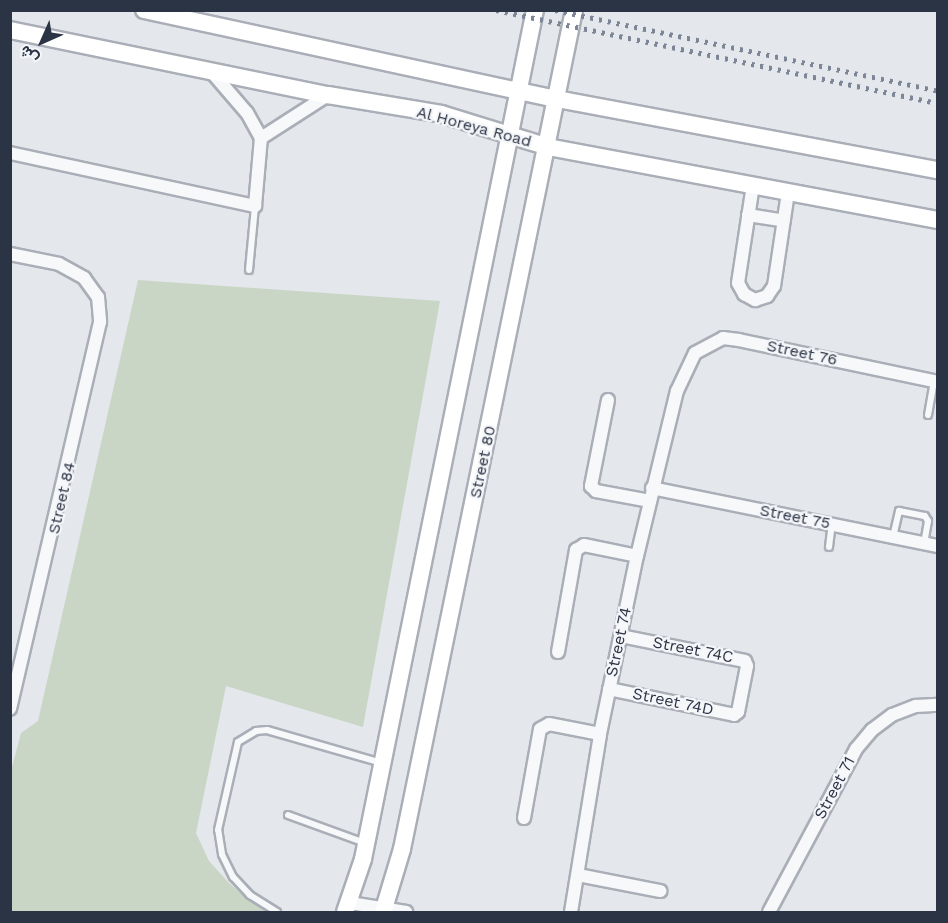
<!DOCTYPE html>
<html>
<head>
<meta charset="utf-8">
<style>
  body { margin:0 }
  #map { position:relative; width:948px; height:923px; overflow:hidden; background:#e4e7ec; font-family:"Work Sans",Vazirmatn,sans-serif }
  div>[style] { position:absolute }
  .green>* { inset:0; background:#c9d6c5 }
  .roads { filter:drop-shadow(2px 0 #a9aeb7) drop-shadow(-2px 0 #a9aeb7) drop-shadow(0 2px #a9aeb7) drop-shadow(0 -2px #a9aeb7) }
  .lane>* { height:6px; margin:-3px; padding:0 3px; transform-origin:3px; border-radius:3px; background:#f7f8fa }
  .street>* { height:12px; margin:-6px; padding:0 6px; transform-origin:6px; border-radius:6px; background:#f7f8fa }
  .secondary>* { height:16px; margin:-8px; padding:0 8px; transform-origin:8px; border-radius:8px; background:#fff }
  .rail>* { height:4.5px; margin-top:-2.25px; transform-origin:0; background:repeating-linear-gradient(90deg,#7d8696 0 3px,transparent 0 9px) }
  span { translate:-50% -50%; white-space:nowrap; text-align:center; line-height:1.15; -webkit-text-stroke:4.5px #f4f6f9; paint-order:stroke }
  .street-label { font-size:16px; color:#2b3445 }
  .frame { position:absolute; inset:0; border:12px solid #2b3445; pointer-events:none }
  .north { position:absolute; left:12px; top:12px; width:60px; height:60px; -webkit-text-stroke:4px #f4f6f9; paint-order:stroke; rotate:225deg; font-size:16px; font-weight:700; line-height:24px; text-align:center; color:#2b3445 }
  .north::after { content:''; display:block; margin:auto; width:21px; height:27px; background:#2b3445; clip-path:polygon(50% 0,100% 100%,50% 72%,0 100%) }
</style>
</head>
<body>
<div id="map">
  <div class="green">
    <div style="clip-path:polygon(138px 280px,440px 301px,363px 727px,226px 686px,196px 833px,209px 861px,228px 882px,250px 901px,272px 912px,11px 912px,11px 771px,21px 733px,38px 721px)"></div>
  </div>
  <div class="roads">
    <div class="lane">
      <div style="left:249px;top:270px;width:64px;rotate:-84.6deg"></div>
      <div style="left:928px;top:415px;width:35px;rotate:-80deg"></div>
      <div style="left:893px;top:537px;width:27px;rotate:-77deg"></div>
      <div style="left:899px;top:511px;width:26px;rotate:11deg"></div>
      <div style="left:925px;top:516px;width:6px;rotate:59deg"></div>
      <div style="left:928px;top:521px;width:22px;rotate:100deg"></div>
      <div style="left:829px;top:547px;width:23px;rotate:-83deg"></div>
      <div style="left:288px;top:815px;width:82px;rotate:20deg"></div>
      <div style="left:277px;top:912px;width:32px;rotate:-148deg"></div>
      <div style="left:250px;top:895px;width:25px;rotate:-133deg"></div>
      <div style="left:233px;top:877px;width:25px;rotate:-116deg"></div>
      <div style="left:222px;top:854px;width:24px;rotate:-99deg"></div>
      <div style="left:218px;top:830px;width:90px;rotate:-77.2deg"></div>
      <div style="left:238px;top:742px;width:21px;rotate:-31deg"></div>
      <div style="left:256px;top:731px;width:11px;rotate:-5deg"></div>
      <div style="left:267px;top:730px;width:120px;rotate:16deg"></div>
    </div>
    <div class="street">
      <div style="left:261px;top:138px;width:80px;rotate:-32.7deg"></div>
      <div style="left:10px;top:153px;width:251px;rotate:12.2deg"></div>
      <div style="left:255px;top:206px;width:68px;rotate:-85deg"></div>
      <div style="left:261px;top:138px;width:29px;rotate:-119deg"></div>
      <div style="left:247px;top:113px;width:57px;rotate:-130.7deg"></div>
      <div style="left:753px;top:185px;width:99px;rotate:98.7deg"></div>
      <div style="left:738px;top:283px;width:13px;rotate:61deg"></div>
      <div style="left:744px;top:294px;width:13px;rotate:29deg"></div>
      <div style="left:755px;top:300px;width:13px;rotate:-18deg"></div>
      <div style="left:767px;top:296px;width:12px;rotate:-55deg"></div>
      <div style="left:774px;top:286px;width:95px;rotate:-81.5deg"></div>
      <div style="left:748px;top:215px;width:36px;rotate:9deg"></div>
      <div style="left:10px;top:254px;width:50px;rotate:11.5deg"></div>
      <div style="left:59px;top:264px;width:29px;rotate:29deg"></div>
      <div style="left:84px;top:278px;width:24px;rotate:54deg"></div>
      <div style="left:98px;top:297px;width:25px;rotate:85deg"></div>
      <div style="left:100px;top:322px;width:397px;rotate:103.1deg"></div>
      <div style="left:608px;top:400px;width:88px;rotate:101.2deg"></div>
      <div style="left:591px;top:486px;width:7px;rotate:45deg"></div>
      <div style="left:596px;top:491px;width:55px;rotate:10.5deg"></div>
      <div style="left:652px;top:488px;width:292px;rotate:11.5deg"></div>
      <div style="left:558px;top:652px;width:104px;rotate:-80deg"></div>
      <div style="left:576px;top:550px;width:9px;rotate:-32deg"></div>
      <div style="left:584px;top:545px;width:54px;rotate:11.7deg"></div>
      <div style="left:609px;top:689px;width:128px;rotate:11.7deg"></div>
      <div style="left:734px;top:715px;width:5px;rotate:-37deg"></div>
      <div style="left:738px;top:712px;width:47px;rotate:-78.9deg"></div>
      <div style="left:747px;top:666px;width:5px;rotate:-112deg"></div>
      <div style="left:745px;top:661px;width:126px;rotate:-168.6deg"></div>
      <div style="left:524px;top:818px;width:90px;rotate:-79.8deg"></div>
      <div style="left:540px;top:729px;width:10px;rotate:-29deg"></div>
      <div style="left:549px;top:724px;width:52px;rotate:11.1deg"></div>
      <div style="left:578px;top:875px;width:84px;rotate:11deg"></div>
      <div style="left:350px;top:903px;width:57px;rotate:9.1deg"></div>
      <div style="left:571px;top:912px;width:180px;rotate:-80.7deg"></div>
      <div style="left:600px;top:734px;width:182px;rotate:-78.3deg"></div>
      <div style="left:637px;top:556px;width:170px;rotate:-76.4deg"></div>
      <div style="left:677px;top:391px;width:42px;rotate:-64.7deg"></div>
      <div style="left:695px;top:353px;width:32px;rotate:-28deg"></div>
      <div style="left:723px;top:338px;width:16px;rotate:7deg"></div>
      <div style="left:739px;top:340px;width:203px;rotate:11.9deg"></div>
      <div style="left:769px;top:912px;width:185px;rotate:-61.9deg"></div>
      <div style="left:856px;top:749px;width:25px;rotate:-50deg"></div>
      <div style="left:872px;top:730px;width:25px;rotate:-37deg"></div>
      <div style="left:892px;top:715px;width:26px;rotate:-21deg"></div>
      <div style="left:916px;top:706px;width:22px;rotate:-3deg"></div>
    </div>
    <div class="secondary">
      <div style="left:144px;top:10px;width:422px;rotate:12.2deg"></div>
      <div style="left:557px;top:99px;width:388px;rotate:10.6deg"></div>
      <div style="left:10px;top:30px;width:325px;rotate:11.6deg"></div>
      <div style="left:328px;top:95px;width:115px;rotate:9.5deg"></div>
      <div style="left:441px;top:114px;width:112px;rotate:17.1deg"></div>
      <div style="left:548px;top:147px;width:397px;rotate:10.6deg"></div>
      <div style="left:345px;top:912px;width:56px;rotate:-71.2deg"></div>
      <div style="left:363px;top:859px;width:866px;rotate:-78.55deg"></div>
      <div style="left:383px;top:912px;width:66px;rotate:-73.2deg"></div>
      <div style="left:402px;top:849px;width:856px;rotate:-78.41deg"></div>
    </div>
  </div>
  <div class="rail">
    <div style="left:496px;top:10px;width:452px;rotate:11.9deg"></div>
    <div style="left:555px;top:10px;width:391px;rotate:11.9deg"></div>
  </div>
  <div class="street-label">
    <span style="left:474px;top:127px;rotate:15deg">Al Horeya Road</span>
    <span style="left:802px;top:353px;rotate:12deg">Street 76</span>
    <span style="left:483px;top:462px;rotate:-78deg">Street 80</span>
    <span style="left:62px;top:498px;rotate:-77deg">Street 84</span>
    <span style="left:795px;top:517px;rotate:11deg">Street 75</span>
    <span style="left:619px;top:642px;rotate:-78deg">Street 74</span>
    <span style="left:693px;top:650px;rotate:11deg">Street 74C</span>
    <span style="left:673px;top:702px;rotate:12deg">Street 74D</span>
    <span style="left:835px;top:788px;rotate:-62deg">Street 71</span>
  </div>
  <div class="frame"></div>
  <div class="north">ش</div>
</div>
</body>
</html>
